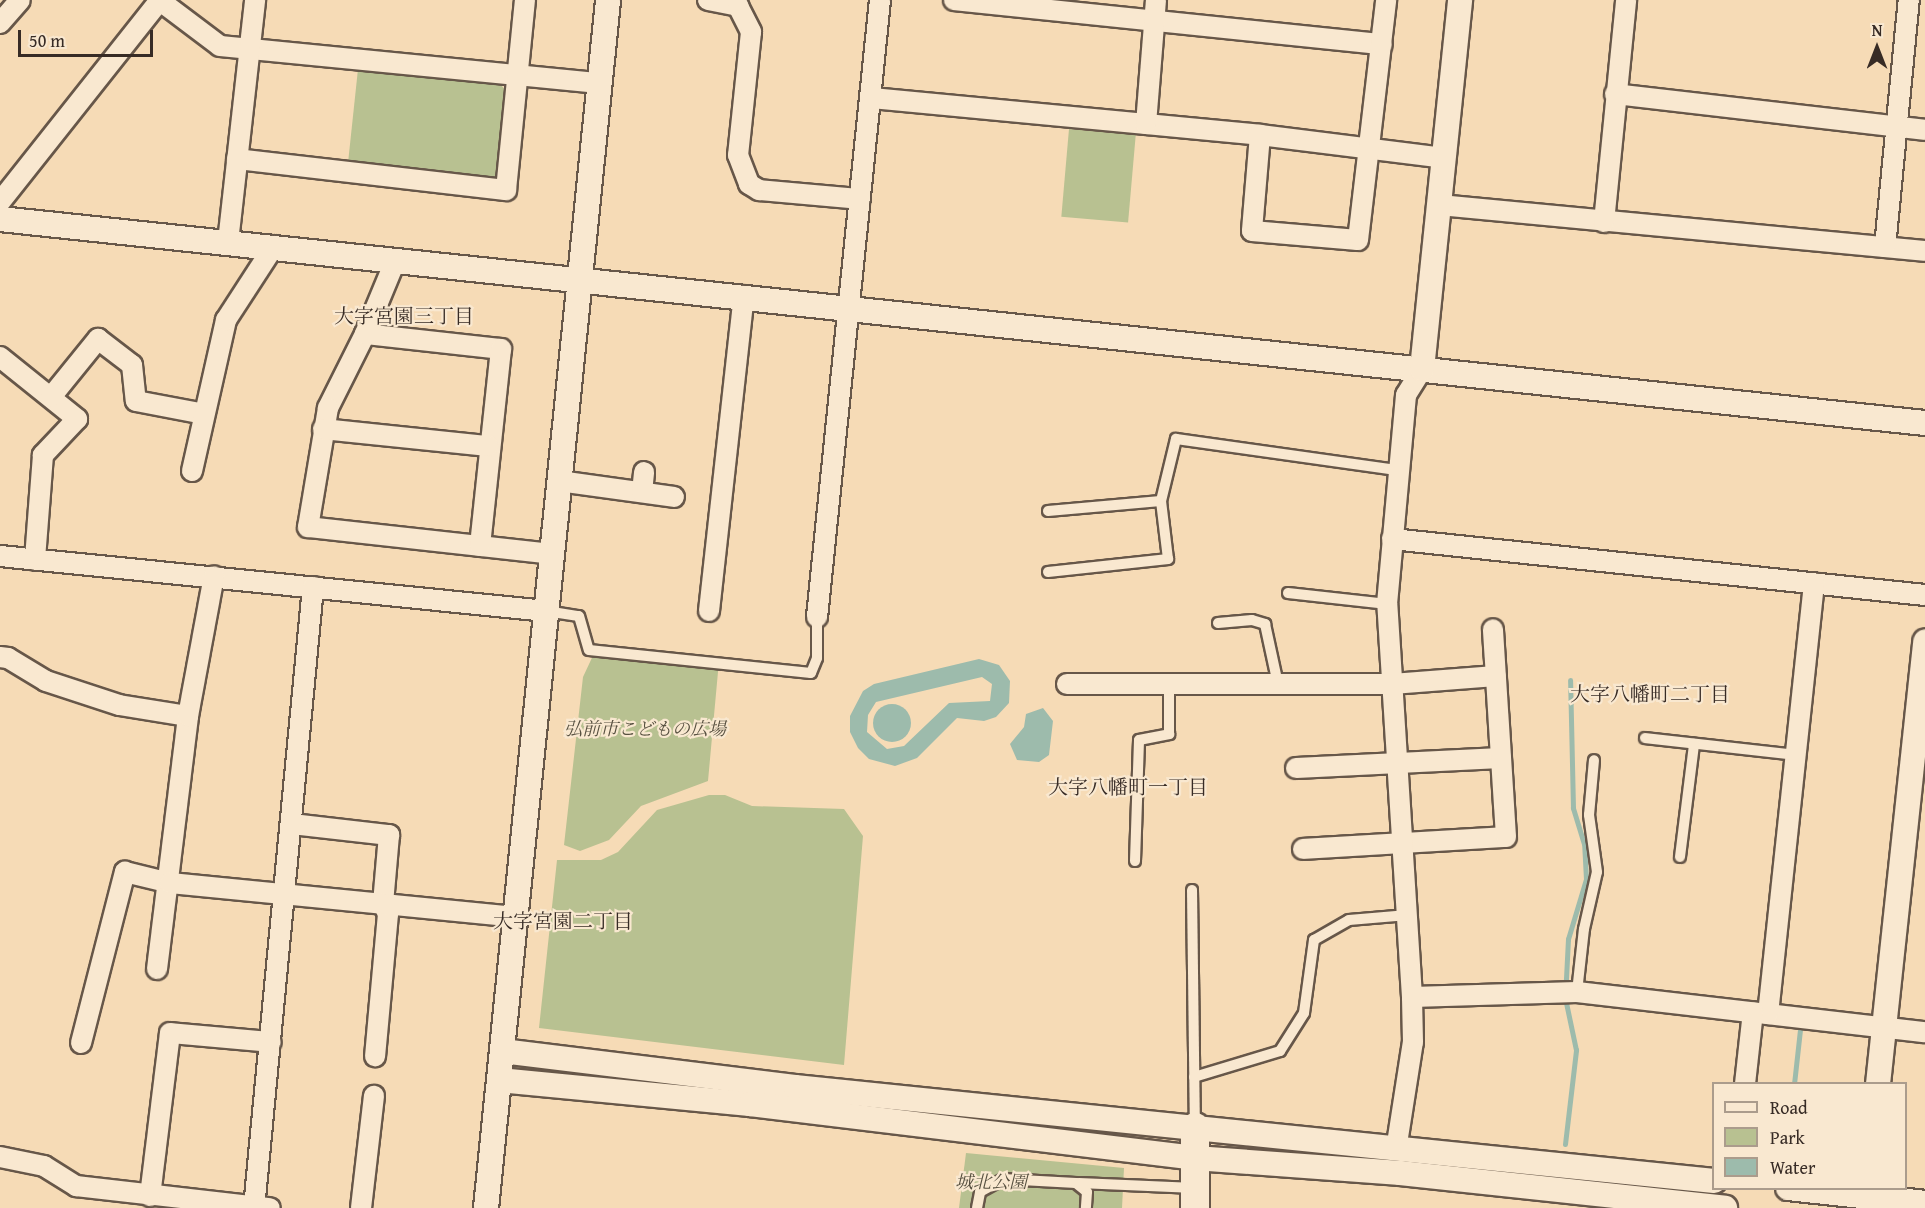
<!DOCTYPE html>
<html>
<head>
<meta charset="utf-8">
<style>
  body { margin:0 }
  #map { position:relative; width:1925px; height:1208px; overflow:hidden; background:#f6dbb6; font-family:"Gentium Book Plus","Noto Serif JP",serif }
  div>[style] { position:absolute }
  .green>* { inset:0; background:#b8c191; transform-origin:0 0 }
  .water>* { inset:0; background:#9dbbac }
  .round { border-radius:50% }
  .stream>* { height:5px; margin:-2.5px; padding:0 2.5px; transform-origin:2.5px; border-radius:2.5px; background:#9dbbac }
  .roads { filter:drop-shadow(2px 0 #675749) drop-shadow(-2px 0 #675749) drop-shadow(0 2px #675749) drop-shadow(0 -2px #675749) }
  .service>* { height:10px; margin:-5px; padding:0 5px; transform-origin:5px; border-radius:5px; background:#f9e8d0 }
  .minor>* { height:20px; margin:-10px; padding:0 10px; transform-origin:10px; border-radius:10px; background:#f9e8d0 }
  .tertiary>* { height:24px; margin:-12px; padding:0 12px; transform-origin:12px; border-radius:12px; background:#f9e8d0 }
  .secondary>* { height:28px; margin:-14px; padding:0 14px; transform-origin:14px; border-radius:14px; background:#f9e8d0 }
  span { translate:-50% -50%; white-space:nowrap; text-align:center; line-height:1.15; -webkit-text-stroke:4.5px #f9e8d0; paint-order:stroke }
  .park-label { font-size:18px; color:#575040; font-style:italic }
  .neighbourhood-label { font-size:20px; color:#372b25 }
  .legend { position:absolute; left:1712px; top:1082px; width:195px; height:108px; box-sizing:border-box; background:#f9e8d0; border:2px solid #ab9c8c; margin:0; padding:8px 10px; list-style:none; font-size:18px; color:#372b25 }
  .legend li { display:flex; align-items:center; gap:12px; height:30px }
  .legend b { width:30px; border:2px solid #ab9c8c }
  .north { position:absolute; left:1847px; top:18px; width:60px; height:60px; -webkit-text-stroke:4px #f9e8d0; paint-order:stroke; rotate:0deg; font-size:16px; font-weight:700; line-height:24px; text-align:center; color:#372b25 }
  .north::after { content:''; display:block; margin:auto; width:21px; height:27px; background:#372b25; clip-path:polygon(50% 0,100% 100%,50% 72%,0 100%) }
  .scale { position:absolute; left:18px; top:30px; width:135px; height:27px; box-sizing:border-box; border:3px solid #372b25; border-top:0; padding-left:8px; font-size:18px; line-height:21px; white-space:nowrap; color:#372b25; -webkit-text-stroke:4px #f9e8d0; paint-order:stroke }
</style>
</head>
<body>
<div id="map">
  <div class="green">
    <div style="clip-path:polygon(358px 69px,500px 84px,508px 93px,499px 174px,492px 179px,348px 163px)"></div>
    <div style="left:1069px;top:129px;width:67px;height:88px;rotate:5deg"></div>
    <div style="clip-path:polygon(597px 647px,719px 661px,708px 781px,641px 806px,609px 840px,580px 851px,564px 845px,583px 677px)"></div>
    <div style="clip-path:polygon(709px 795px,725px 795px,752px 806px,844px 809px,863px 836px,844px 1065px,539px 1028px,557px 860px,601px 860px,618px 852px,657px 810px)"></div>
    <div style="clip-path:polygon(966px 1153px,1124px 1168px,1122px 1208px,959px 1208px)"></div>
  </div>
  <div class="water">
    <div style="clip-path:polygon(evenodd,979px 659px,999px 665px,1010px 681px,1009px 703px,996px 717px,984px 721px,957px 718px,917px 758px,895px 766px,869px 759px,858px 748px,850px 732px,850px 716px,863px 691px,874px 684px,979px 659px,982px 677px,992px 684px,990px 701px,949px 703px,904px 746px,887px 749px,867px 732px,868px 715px,876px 702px,982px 677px)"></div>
    <div class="round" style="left:873px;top:704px;width:38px;height:38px"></div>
    <div style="clip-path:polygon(1043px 708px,1053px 721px,1049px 755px,1039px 762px,1017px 760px,1010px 744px,1024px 727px,1026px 714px)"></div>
  </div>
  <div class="stream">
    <div style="left:1794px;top:1084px;width:54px;rotate:-83.7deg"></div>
    <div style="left:1565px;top:1144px;width:95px;rotate:-83.3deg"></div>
    <div style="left:1576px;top:1050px;width:53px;rotate:-101.9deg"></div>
    <div style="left:1565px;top:998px;width:59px;rotate:-87.1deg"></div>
    <div style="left:1568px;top:939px;width:63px;rotate:-73.3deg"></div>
    <div style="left:1586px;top:879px;width:35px;rotate:-93deg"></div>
    <div style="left:1584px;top:844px;width:38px;rotate:-107deg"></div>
    <div style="left:1573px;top:808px;width:128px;rotate:-91.3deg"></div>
  </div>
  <div class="roads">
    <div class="service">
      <div style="left:1048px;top:511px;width:113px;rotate:-5.1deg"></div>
      <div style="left:1048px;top:572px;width:121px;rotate:-6.2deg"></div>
      <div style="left:1168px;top:559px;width:58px;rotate:-96.9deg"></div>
      <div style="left:1161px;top:501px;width:64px;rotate:-76.4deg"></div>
      <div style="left:1176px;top:439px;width:223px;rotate:8deg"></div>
      <div style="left:1288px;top:593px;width:100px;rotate:6.3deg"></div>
      <div style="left:546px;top:611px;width:33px;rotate:9deg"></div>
      <div style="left:579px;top:616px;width:35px;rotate:74deg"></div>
      <div style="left:589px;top:650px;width:223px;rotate:5.9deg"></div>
      <div style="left:811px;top:673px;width:16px;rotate:-68deg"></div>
      <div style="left:817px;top:658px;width:41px;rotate:-90deg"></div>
      <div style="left:1218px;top:623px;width:34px;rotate:-5deg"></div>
      <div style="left:1252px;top:620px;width:14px;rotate:17deg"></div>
      <div style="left:1265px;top:624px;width:61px;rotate:77.8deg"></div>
      <div style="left:1645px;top:738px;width:152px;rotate:6.4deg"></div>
      <div style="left:1680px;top:857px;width:114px;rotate:-82.9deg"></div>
      <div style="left:1135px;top:861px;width:121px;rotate:-88.1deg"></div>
      <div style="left:1139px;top:740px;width:31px;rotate:-11deg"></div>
      <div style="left:1169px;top:734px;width:50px;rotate:-90deg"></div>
      <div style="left:1192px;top:890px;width:237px;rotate:89.3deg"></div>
      <div style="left:1577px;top:992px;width:63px;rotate:-83.7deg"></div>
      <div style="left:1584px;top:929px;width:58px;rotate:-77.2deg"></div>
      <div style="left:1597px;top:872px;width:58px;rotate:-98deg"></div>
      <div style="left:1589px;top:815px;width:55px;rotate:-84.8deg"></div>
      <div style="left:1194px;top:1077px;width:90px;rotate:-16.8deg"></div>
      <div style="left:1280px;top:1051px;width:45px;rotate:-57.7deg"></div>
      <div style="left:1304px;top:1013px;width:74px;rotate:-82.2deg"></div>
      <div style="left:1314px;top:940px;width:40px;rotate:-29.7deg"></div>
      <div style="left:1349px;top:920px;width:59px;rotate:-4.8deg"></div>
      <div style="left:1079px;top:1183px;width:116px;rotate:2.5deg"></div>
      <div style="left:977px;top:1208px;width:16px;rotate:-79deg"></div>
      <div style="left:980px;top:1192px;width:26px;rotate:-29deg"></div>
      <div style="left:1003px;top:1179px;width:73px;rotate:3.1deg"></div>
      <div style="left:1076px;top:1183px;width:14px;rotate:39deg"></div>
      <div style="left:1087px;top:1192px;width:16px;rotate:94deg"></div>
    </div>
    <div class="minor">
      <div style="left:159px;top:0;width:76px;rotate:37deg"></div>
      <div style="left:220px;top:46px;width:381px;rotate:5.6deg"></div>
      <div style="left:708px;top:0;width:31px;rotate:11deg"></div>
      <div style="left:738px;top:6px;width:29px;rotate:63deg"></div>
      <div style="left:751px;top:32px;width:124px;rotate:96deg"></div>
      <div style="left:738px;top:155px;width:31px;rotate:69deg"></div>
      <div style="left:749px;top:184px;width:12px;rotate:31deg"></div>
      <div style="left:759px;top:190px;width:101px;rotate:5.1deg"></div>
      <div style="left:954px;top:0;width:430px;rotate:5.9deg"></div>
      <div style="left:0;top:23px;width:30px;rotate:-49deg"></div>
      <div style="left:1615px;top:94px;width:312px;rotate:6.6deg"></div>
      <div style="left:871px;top:98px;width:391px;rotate:5.4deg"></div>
      <div style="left:1260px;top:135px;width:185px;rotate:7.1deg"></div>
      <div style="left:1146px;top:124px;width:124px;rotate:-85.4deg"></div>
      <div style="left:1260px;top:135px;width:96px;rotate:94.8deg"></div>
      <div style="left:1252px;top:231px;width:106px;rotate:4.9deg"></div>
      <div style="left:1358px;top:240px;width:242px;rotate:-83.3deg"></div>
      <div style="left:237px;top:159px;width:271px;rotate:6.6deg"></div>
      <div style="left:506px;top:190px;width:191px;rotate:-84.3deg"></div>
      <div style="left:0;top:202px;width:258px;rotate:-51.6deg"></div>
      <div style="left:1439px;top:205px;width:488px;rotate:5.4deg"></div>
      <div style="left:1604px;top:222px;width:223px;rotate:-84.3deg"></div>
      <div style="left:228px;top:242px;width:244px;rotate:-83.6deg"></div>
      <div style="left:1885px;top:247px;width:248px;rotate:-84.5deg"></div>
      <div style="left:396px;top:259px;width:81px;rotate:112.5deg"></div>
      <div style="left:365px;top:334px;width:83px;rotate:116.6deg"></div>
      <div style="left:328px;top:408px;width:121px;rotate:99.5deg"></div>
      <div style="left:308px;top:527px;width:244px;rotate:6.3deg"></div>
      <div style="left:365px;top:334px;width:137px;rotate:6.3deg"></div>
      <div style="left:501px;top:349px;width:198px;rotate:96.1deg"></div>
      <div style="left:0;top:357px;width:99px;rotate:38.8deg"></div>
      <div style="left:77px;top:419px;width:50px;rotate:133.4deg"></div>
      <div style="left:43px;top:455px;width:105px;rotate:94.4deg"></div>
      <div style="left:51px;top:397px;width:75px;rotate:-51deg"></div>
      <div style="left:98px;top:339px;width:43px;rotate:37.4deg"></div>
      <div style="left:132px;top:365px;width:36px;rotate:84deg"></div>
      <div style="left:136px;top:401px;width:69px;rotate:10.8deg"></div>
      <div style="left:323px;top:429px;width:166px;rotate:5.9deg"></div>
      <div style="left:192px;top:471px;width:155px;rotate:-77.3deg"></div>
      <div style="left:226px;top:320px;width:88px;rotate:-57deg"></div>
      <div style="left:559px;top:481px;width:116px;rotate:7.9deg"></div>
      <div style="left:642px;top:492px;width:20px;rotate:-84deg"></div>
      <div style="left:1392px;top:539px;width:536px;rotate:6deg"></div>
      <div style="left:0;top:556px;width:549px;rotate:5.75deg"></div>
      <div style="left:709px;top:611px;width:317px;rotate:-83.7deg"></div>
      <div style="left:817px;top:617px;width:620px;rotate:-84.17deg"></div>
      <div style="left:0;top:657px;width:8px;rotate:7deg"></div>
      <div style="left:8px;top:658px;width:44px;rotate:31.2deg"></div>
      <div style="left:46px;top:681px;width:77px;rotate:18.2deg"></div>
      <div style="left:119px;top:705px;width:70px;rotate:9.1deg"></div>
      <div style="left:1067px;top:684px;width:325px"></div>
      <div style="left:1392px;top:684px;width:104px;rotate:-4.4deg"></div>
      <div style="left:1296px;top:768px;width:205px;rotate:-2.8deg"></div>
      <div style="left:292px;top:824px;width:98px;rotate:6.5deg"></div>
      <div style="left:389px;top:835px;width:69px;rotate:95deg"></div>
      <div style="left:383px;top:904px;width:11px;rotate:63deg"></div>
      <div style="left:388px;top:914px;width:143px;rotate:95.2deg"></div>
      <div style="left:1303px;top:849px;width:203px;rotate:-3.4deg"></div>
      <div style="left:1506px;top:837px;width:208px;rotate:-93.6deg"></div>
      <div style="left:157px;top:969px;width:255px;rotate:-83deg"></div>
      <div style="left:188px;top:716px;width:142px;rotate:-79.5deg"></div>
      <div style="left:1412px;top:997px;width:165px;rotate:-1.7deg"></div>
      <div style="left:1577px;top:992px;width:350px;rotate:6.6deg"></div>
      <div style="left:1768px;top:1014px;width:433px;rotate:-83.9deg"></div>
      <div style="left:81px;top:1043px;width:177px;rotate:-75.6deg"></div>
      <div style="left:125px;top:872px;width:46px;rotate:13.7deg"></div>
      <div style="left:170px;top:883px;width:347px;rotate:5.6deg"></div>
      <div style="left:1745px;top:1084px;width:72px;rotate:-83.7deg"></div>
      <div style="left:1396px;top:1150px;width:109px;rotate:-81.1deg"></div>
      <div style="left:1413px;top:1042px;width:45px;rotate:-91.3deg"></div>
      <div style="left:1412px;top:997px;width:394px;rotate:-93.6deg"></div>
      <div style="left:1387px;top:604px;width:210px;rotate:-84.8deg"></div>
      <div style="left:1406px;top:395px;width:31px;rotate:-58deg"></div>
      <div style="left:0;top:1157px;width:45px;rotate:11.6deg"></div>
      <div style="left:44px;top:1166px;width:38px;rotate:32deg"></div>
      <div style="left:76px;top:1186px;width:195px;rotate:6.5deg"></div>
      <div style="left:150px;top:1196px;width:164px;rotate:-83deg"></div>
      <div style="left:170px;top:1033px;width:101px;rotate:5.1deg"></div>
      <div style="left:254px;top:1208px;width:624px;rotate:-84.57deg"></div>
      <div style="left:361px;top:1208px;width:113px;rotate:-83.4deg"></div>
    </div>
    <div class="tertiary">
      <div style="left:0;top:219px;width:1936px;rotate:6.05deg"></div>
      <div style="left:1422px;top:369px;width:371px;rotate:-84.1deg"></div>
      <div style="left:502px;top:1051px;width:295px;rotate:7deg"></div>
      <div style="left:795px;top:1087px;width:924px;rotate:5.84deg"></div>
      <div style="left:499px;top:1080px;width:252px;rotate:5.5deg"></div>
      <div style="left:750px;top:1104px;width:448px;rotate:6.9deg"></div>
      <div style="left:1195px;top:1158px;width:206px;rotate:4.2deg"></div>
      <div style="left:1400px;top:1173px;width:327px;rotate:6.1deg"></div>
      <div style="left:1878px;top:1084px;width:445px;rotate:-83.9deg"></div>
      <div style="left:1788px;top:1188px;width:138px;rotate:6.2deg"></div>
      <div style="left:486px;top:1208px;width:1214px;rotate:-84.23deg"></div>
    </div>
    <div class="secondary">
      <div style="left:1195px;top:1208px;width:81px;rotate:-90deg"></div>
    </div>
  </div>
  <div class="park-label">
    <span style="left:645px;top:729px">弘前市こどもの広場</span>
    <span style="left:991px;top:1182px">城北公園</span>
  </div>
  <div class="neighbourhood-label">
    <span style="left:404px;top:315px">大字宮園三丁目</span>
    <span style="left:1650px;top:693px">大字八幡町二丁目</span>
    <span style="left:1128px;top:786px">大字八幡町一丁目</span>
    <span style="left:563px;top:920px">大字宮園二丁目</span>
  </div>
  <ul class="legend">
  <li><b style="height:8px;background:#f9e8d0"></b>Road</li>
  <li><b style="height:16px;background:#b8c191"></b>Park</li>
  <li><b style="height:16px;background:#9dbbac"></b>Water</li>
  </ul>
  <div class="north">N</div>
  <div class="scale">50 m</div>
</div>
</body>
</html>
